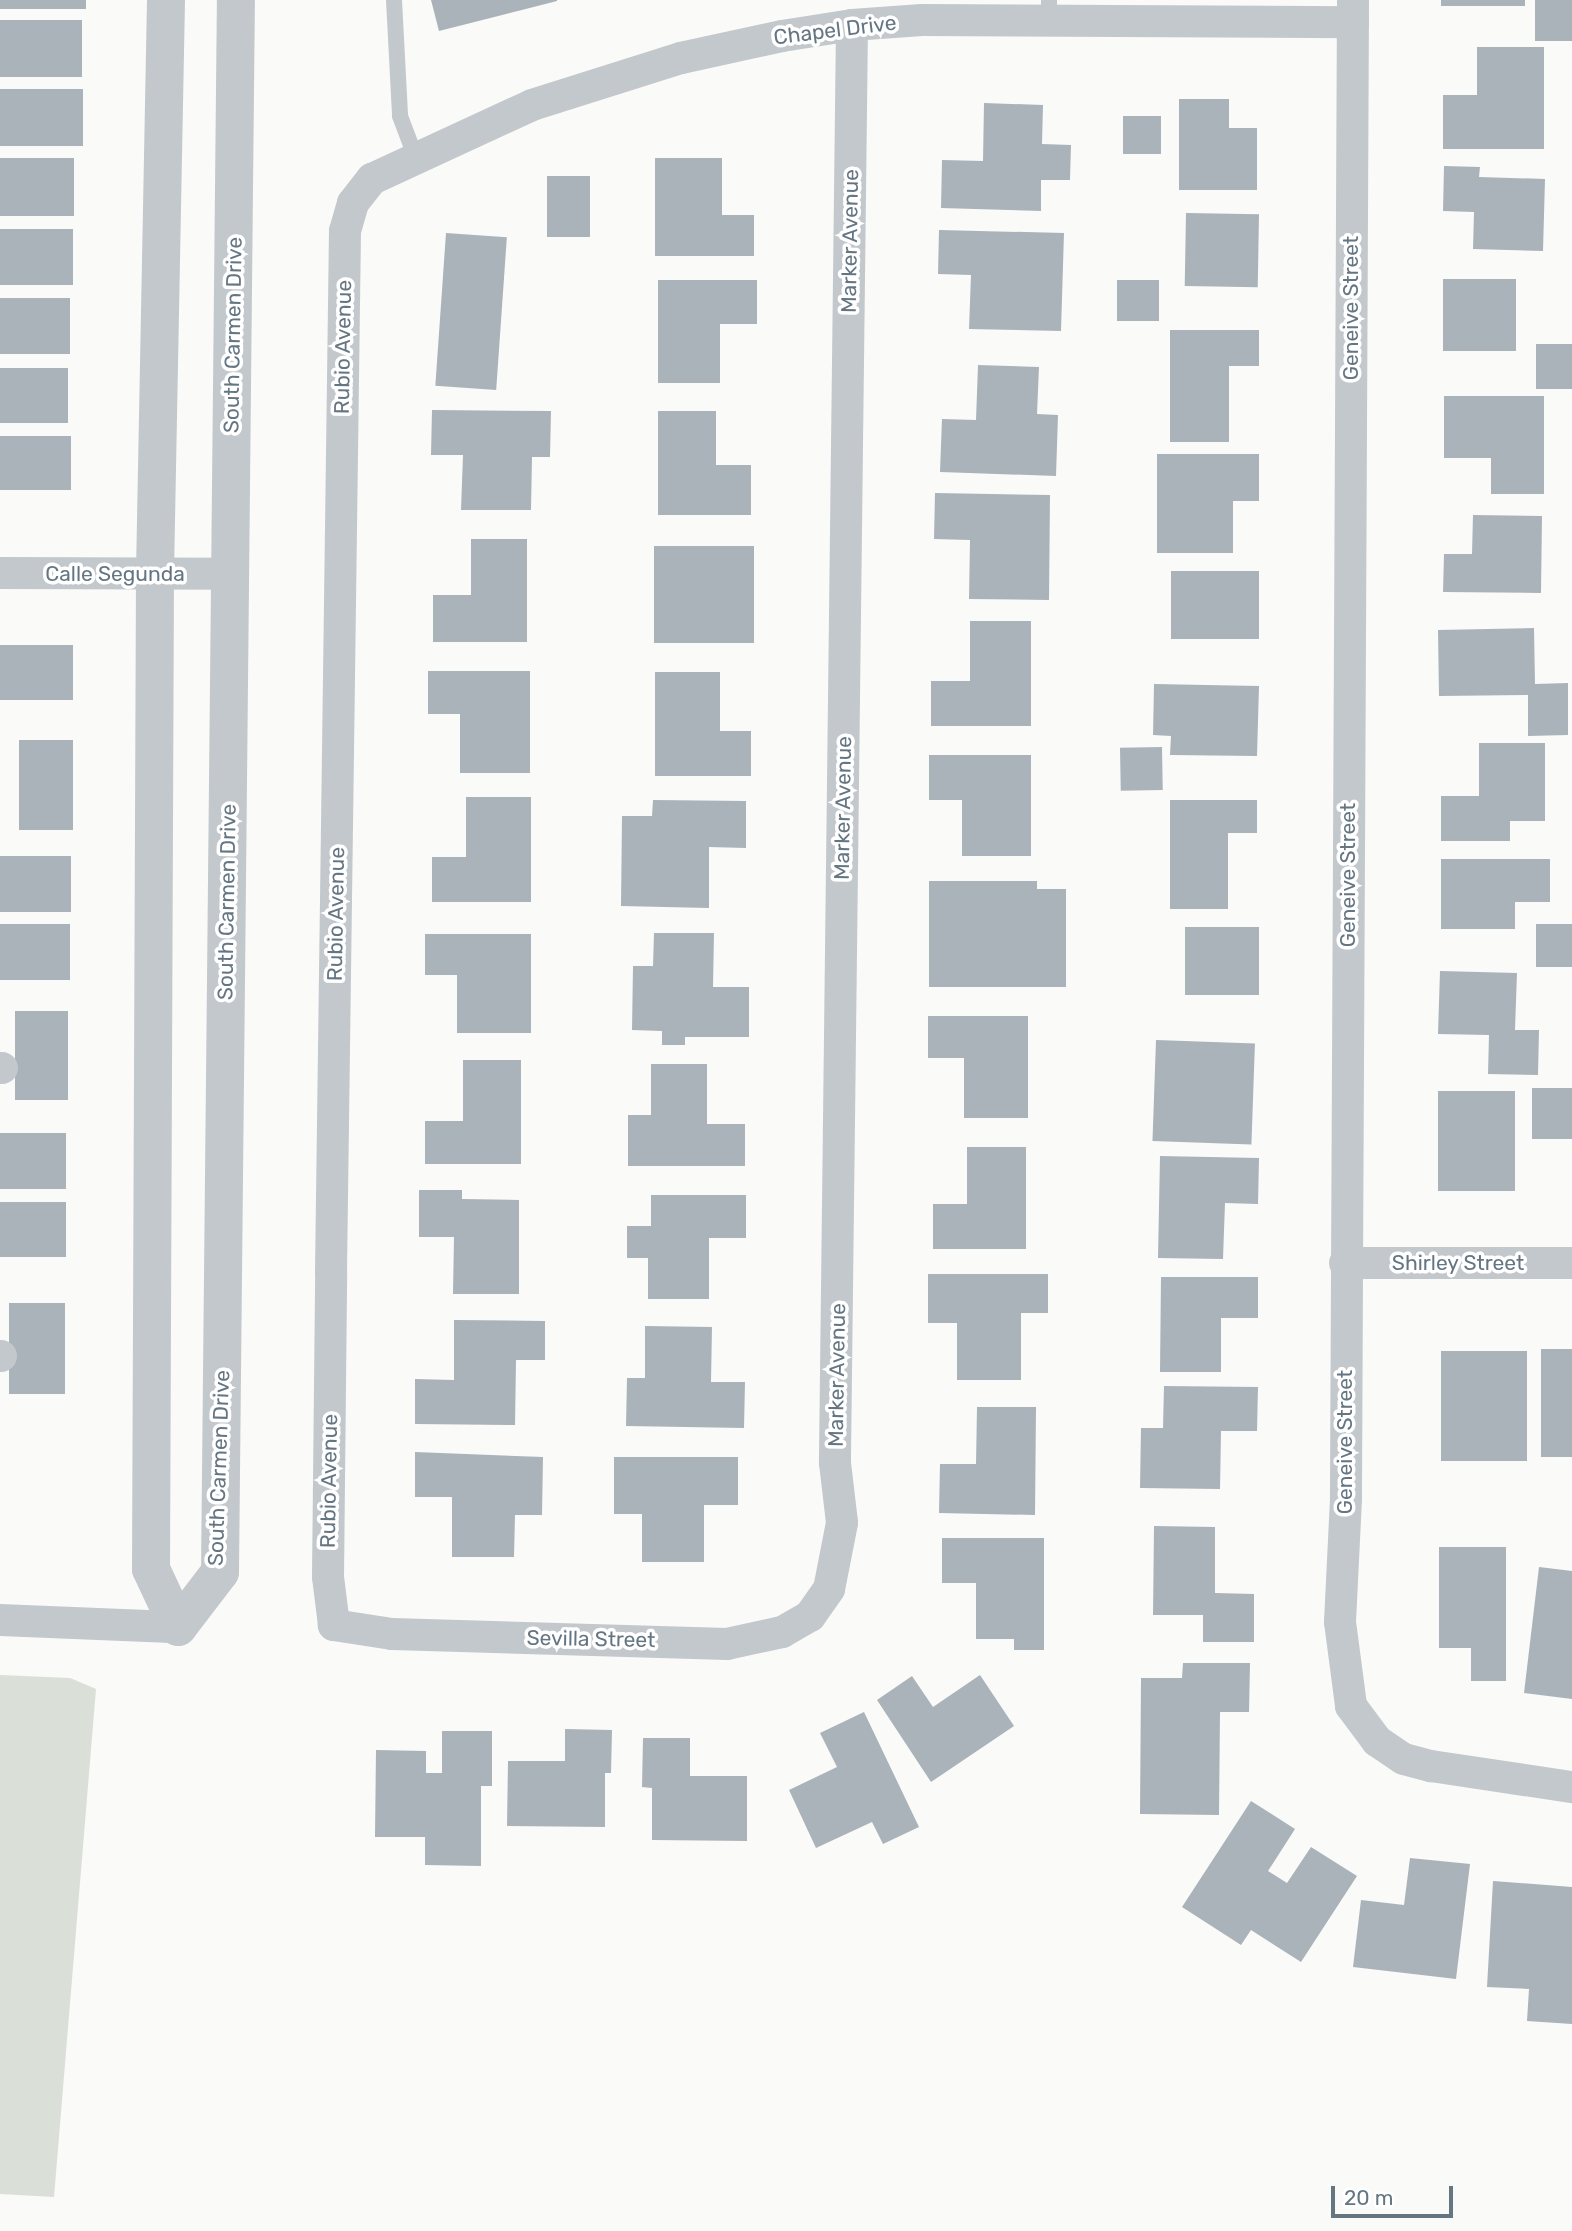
<!DOCTYPE html>
<html>
<head>
<meta charset="utf-8">
<style>
  body { margin:0 }
  #map { position:relative; width:1572px; height:2231px; overflow:hidden; background:#fafaf8; font-family:Rubik,sans-serif }
  div>[style] { position:absolute }
  .green>* { inset:0; background:#dadfd7 }
  .building>* { inset:0; background:#aab3b9; transform-origin:0 0 }
  .service>* { height:16px; margin:-8px; padding:0 8px; transform-origin:8px; border-radius:8px; background:#c3c8cc }
  .minor>* { height:32px; margin:-16px; padding:0 16px; transform-origin:16px; border-radius:16px; background:#c3c8cc }
  .tertiary>* { height:38px; margin:-19px; padding:0 19px; transform-origin:19px; border-radius:19px; background:#c3c8cc }
  span { translate:-50% -50%; white-space:nowrap; text-align:center; line-height:1.15; -webkit-text-stroke:7px #fff; paint-order:stroke }
  .street-label { font-size:21px; color:#657683 }
  .scale { position:absolute; left:1331px; top:2186px; width:122px; height:32px; box-sizing:border-box; border:4px solid #657683; border-top:0; padding-left:9px; font-size:21px; line-height:24px; white-space:nowrap; color:#657683; -webkit-text-stroke:5px #fff; paint-order:stroke }
</style>
</head>
<body>
<div id="map">
  <div class="green">
    <div style="clip-path:polygon(0 1675px,70px 1678px,96px 1689px,54px 2197px,0 2194px)"></div>
  </div>
  <div class="building">
    <div style="left:0;top:0;width:86px;height:9px"></div>
    <div style="clip-path:polygon(431px 0,557px 0,557px 1px,439px 31px)"></div>
    <div style="left:1441px;top:0;width:84px;height:6px"></div>
    <div style="left:1535px;top:0;width:37px;height:41px"></div>
    <div style="left:0;top:20px;width:82px;height:57px"></div>
    <div style="clip-path:polygon(1477px 47px,1544px 47px,1544px 149px,1443px 149px,1443px 95px,1477px 95px)"></div>
    <div style="left:0;top:89px;width:83px;height:57px"></div>
    <div style="clip-path:polygon(1179px 99px,1229px 99px,1229px 128px,1257px 128px,1257px 190px,1179px 190px)"></div>
    <div style="clip-path:polygon(984px 103px,1043px 105px,1042px 144px,1071px 145px,1070px 180px,1041px 180px,1041px 211px,941px 208px,942px 160px,983px 161px)"></div>
    <div style="left:1123px;top:116px;width:38px;height:38px"></div>
    <div style="left:0;top:158px;width:74px;height:58px"></div>
    <div style="clip-path:polygon(655px 158px,722px 158px,722px 215px,754px 215px,754px 256px,655px 256px)"></div>
    <div style="clip-path:polygon(1444px 166px,1480px 167px,1479px 177px,1545px 179px,1543px 251px,1473px 249px,1474px 212px,1443px 211px)"></div>
    <div style="left:547px;top:176px;width:43px;height:61px"></div>
    <div style="left:1186px;top:213px;width:73px;height:73px;rotate:1deg"></div>
    <div style="left:0;top:229px;width:73px;height:56px"></div>
    <div style="clip-path:polygon(939px 230px,1064px 233px,1061px 331px,969px 329px,971px 275px,938px 274px)"></div>
    <div style="left:446px;top:233px;width:61px;height:153px;rotate:4deg"></div>
    <div style="left:1443px;top:279px;width:73px;height:72px"></div>
    <div style="clip-path:polygon(658px 280px,757px 280px,757px 324px,720px 324px,720px 383px,658px 383px)"></div>
    <div style="left:1117px;top:280px;width:42px;height:41px"></div>
    <div style="left:0;top:298px;width:70px;height:56px"></div>
    <div style="clip-path:polygon(1170px 330px,1259px 330px,1259px 366px,1229px 366px,1229px 442px,1170px 442px)"></div>
    <div style="left:1536px;top:344px;width:36px;height:45px"></div>
    <div style="clip-path:polygon(978px 365px,1039px 367px,1037px 414px,1058px 415px,1056px 476px,940px 472px,942px 419px,976px 420px)"></div>
    <div style="left:0;top:368px;width:68px;height:55px"></div>
    <div style="clip-path:polygon(1444px 396px,1544px 396px,1544px 494px,1491px 494px,1491px 458px,1444px 458px)"></div>
    <div style="clip-path:polygon(432px 410px,551px 411px,550px 457px,532px 457px,531px 510px,461px 510px,463px 455px,431px 455px)"></div>
    <div style="clip-path:polygon(658px 411px,716px 411px,716px 465px,751px 465px,751px 515px,658px 515px)"></div>
    <div style="left:0;top:436px;width:71px;height:54px"></div>
    <div style="clip-path:polygon(1157px 454px,1259px 454px,1259px 501px,1233px 501px,1233px 553px,1157px 553px)"></div>
    <div style="clip-path:polygon(935px 493px,1050px 495px,1049px 600px,969px 599px,970px 540px,934px 539px)"></div>
    <div style="clip-path:polygon(1473px 515px,1542px 516px,1541px 593px,1443px 592px,1444px 554px,1472px 554px)"></div>
    <div style="clip-path:polygon(471px 539px,527px 539px,527px 642px,433px 642px,433px 595px,471px 595px)"></div>
    <div style="left:654px;top:546px;width:100px;height:97px"></div>
    <div style="left:1171px;top:571px;width:88px;height:68px"></div>
    <div style="clip-path:polygon(970px 621px,1031px 621px,1031px 726px,931px 726px,931px 681px,970px 681px)"></div>
    <div style="clip-path:polygon(1534px 628px,1535px 684px,1568px 683px,1568px 735px,1528px 736px,1528px 695px,1439px 696px,1438px 630px)"></div>
    <div style="left:0;top:645px;width:73px;height:55px"></div>
    <div style="clip-path:polygon(428px 671px,530px 671px,530px 773px,460px 773px,460px 714px,428px 714px)"></div>
    <div style="clip-path:polygon(655px 672px,720px 672px,720px 731px,751px 731px,751px 776px,655px 776px)"></div>
    <div style="clip-path:polygon(1154px 684px,1259px 686px,1257px 756px,1170px 755px,1171px 736px,1153px 735px)"></div>
    <div style="left:19px;top:740px;width:54px;height:90px"></div>
    <div style="clip-path:polygon(1479px 743px,1545px 743px,1545px 821px,1510px 821px,1510px 841px,1441px 841px,1441px 796px,1479px 796px)"></div>
    <div style="left:1162px;top:747px;width:43px;height:42px;rotate:89deg"></div>
    <div style="clip-path:polygon(929px 755px,1031px 755px,1031px 856px,962px 856px,962px 800px,929px 800px)"></div>
    <div style="clip-path:polygon(466px 797px,531px 797px,531px 902px,432px 902px,432px 857px,466px 857px)"></div>
    <div style="clip-path:polygon(653px 800px,746px 801px,746px 848px,709px 847px,709px 908px,621px 906px,622px 816px,652px 816px)"></div>
    <div style="clip-path:polygon(1170px 800px,1257px 800px,1257px 833px,1228px 833px,1228px 909px,1170px 909px)"></div>
    <div style="left:0;top:856px;width:71px;height:56px"></div>
    <div style="clip-path:polygon(1441px 859px,1550px 859px,1550px 902px,1515px 902px,1515px 929px,1441px 929px)"></div>
    <div style="clip-path:polygon(929px 881px,1037px 881px,1037px 889px,1066px 889px,1066px 987px,929px 987px)"></div>
    <div style="left:0;top:924px;width:70px;height:56px"></div>
    <div style="left:1536px;top:924px;width:36px;height:43px"></div>
    <div style="left:1185px;top:927px;width:74px;height:68px"></div>
    <div style="clip-path:polygon(654px 933px,714px 933px,713px 987px,749px 987px,749px 1037px,685px 1037px,685px 1045px,662px 1045px,662px 1031px,632px 1030px,633px 966px,653px 966px)"></div>
    <div style="clip-path:polygon(425px 934px,531px 934px,531px 1033px,457px 1033px,457px 975px,425px 975px)"></div>
    <div style="clip-path:polygon(1440px 971px,1517px 973px,1515px 1030px,1539px 1030px,1538px 1075px,1488px 1074px,1489px 1035px,1438px 1034px)"></div>
    <div style="left:15px;top:1011px;width:53px;height:89px"></div>
    <div style="clip-path:polygon(928px 1016px,1028px 1016px,1028px 1118px,964px 1118px,964px 1058px,928px 1058px)"></div>
    <div style="left:1156px;top:1040px;width:99px;height:101px;rotate:2deg"></div>
    <div style="clip-path:polygon(463px 1060px,521px 1060px,521px 1164px,425px 1164px,425px 1121px,463px 1121px)"></div>
    <div style="clip-path:polygon(651px 1064px,707px 1064px,707px 1124px,745px 1124px,745px 1166px,628px 1166px,628px 1115px,651px 1115px)"></div>
    <div style="left:1532px;top:1088px;width:40px;height:51px"></div>
    <div style="left:1438px;top:1091px;width:77px;height:100px"></div>
    <div style="left:0;top:1133px;width:66px;height:56px"></div>
    <div style="clip-path:polygon(967px 1147px,1026px 1147px,1026px 1249px,933px 1249px,933px 1204px,967px 1204px)"></div>
    <div style="clip-path:polygon(1160px 1156px,1259px 1158px,1258px 1204px,1225px 1203px,1223px 1259px,1158px 1258px)"></div>
    <div style="clip-path:polygon(419px 1190px,462px 1190px,462px 1199px,519px 1200px,519px 1294px,453px 1294px,454px 1237px,419px 1237px)"></div>
    <div style="clip-path:polygon(651px 1195px,746px 1195px,746px 1238px,709px 1238px,709px 1299px,648px 1299px,648px 1258px,627px 1258px,627px 1226px,651px 1226px)"></div>
    <div style="left:0;top:1202px;width:66px;height:55px"></div>
    <div style="clip-path:polygon(928px 1274px,1048px 1274px,1048px 1313px,1021px 1313px,1021px 1380px,957px 1380px,957px 1323px,928px 1323px)"></div>
    <div style="clip-path:polygon(1161px 1277px,1258px 1277px,1258px 1318px,1221px 1318px,1221px 1372px,1160px 1372px)"></div>
    <div style="left:9px;top:1303px;width:56px;height:91px"></div>
    <div style="clip-path:polygon(454px 1320px,545px 1321px,545px 1360px,516px 1360px,515px 1425px,415px 1424px,415px 1379px,454px 1380px)"></div>
    <div style="clip-path:polygon(645px 1326px,712px 1327px,711px 1382px,745px 1382px,744px 1428px,626px 1426px,627px 1378px,645px 1378px)"></div>
    <div style="left:1541px;top:1349px;width:31px;height:108px"></div>
    <div style="left:1441px;top:1351px;width:86px;height:110px"></div>
    <div style="clip-path:polygon(1164px 1386px,1258px 1387px,1257px 1431px,1221px 1431px,1220px 1489px,1140px 1488px,1141px 1428px,1163px 1428px)"></div>
    <div style="clip-path:polygon(977px 1407px,1036px 1407px,1035px 1515px,939px 1513px,940px 1464px,976px 1464px)"></div>
    <div style="clip-path:polygon(415px 1452px,543px 1457px,542px 1515px,515px 1515px,514px 1557px,452px 1557px,452px 1497px,415px 1497px)"></div>
    <div style="clip-path:polygon(614px 1457px,738px 1457px,738px 1505px,704px 1505px,704px 1562px,642px 1562px,642px 1514px,614px 1514px)"></div>
    <div style="clip-path:polygon(1154px 1526px,1215px 1527px,1215px 1593px,1254px 1594px,1254px 1642px,1203px 1642px,1203px 1615px,1153px 1615px)"></div>
    <div style="clip-path:polygon(942px 1538px,1044px 1538px,1044px 1650px,1014px 1650px,1014px 1639px,976px 1639px,976px 1583px,942px 1583px)"></div>
    <div style="clip-path:polygon(1439px 1547px,1506px 1547px,1506px 1681px,1471px 1681px,1471px 1648px,1439px 1648px)"></div>
    <div style="clip-path:polygon(1539px 1567px,1572px 1571px,1572px 1699px,1524px 1693px)"></div>
    <div style="clip-path:polygon(1183px 1663px,1250px 1663px,1249px 1712px,1220px 1712px,1219px 1815px,1140px 1814px,1141px 1678px,1182px 1678px)"></div>
    <div style="clip-path:polygon(980px 1675px,1014px 1726px,931px 1782px,877px 1700px,912px 1676px,933px 1707px)"></div>
    <div style="clip-path:polygon(864px 1712px,919px 1827px,883px 1844px,872px 1822px,816px 1848px,789px 1790px,837px 1767px,820px 1733px)"></div>
    <div style="clip-path:polygon(565px 1729px,612px 1730px,611px 1773px,605px 1773px,605px 1827px,507px 1826px,508px 1761px,565px 1761px)"></div>
    <div style="clip-path:polygon(442px 1731px,492px 1731px,492px 1786px,481px 1786px,481px 1866px,425px 1865px,425px 1837px,375px 1837px,376px 1750px,426px 1751px,426px 1773px,442px 1773px)"></div>
    <div style="clip-path:polygon(643px 1738px,690px 1738px,690px 1776px,747px 1776px,747px 1841px,652px 1840px,652px 1788px,642px 1787px)"></div>
    <div style="clip-path:polygon(1251px 1801px,1295px 1829px,1268px 1871px,1287px 1883px,1311px 1847px,1357px 1876px,1301px 1962px,1251px 1930px,1241px 1945px,1182px 1907px)"></div>
    <div style="clip-path:polygon(1410px 1858px,1470px 1864px,1456px 1979px,1353px 1967px,1361px 1900px,1404px 1905px)"></div>
    <div style="clip-path:polygon(1493px 1881px,1572px 1887px,1572px 2024px,1527px 2021px,1529px 1989px,1487px 1987px)"></div>
  </div>
  <div class="service">
    <div style="left:394px;top:0;width:116px;rotate:87deg"></div>
    <div style="left:400px;top:116px;width:43px;rotate:69.4deg"></div>
    <div style="left:1049px;top:0;width:19px;rotate:90deg"></div>
  </div>
  <div class="minor">
    <div style="left:1353px;top:2px;width:1497px;rotate:90.27deg"></div>
    <div style="left:1346px;top:1499px;width:123px;rotate:92.8deg"></div>
    <div style="left:1340px;top:1622px;width:85px;rotate:82.5deg"></div>
    <div style="left:1351px;top:1706px;width:44px;rotate:53.4deg"></div>
    <div style="left:1377px;top:1741px;width:32px;rotate:34deg"></div>
    <div style="left:1404px;top:1759px;width:28px;rotate:15deg"></div>
    <div style="left:1431px;top:1766px;width:143px;rotate:8.5deg"></div>
    <div style="left:852px;top:25px;width:1438px;rotate:90.68deg"></div>
    <div style="left:835px;top:1463px;width:60px;rotate:83.3deg"></div>
    <div style="left:842px;top:1523px;width:67px;rotate:101.1deg"></div>
    <div style="left:829px;top:1589px;width:33px;rotate:125deg"></div>
    <div style="left:810px;top:1616px;width:32px;rotate:150deg"></div>
    <div style="left:782px;top:1632px;width:56px;rotate:167.7deg"></div>
    <div style="left:727px;top:1644px;width:335px;rotate:-178.3deg"></div>
    <div style="left:392px;top:1634px;width:59px;rotate:-171.2deg"></div>
    <div style="left:334px;top:1625px;width:48px;rotate:-97.1deg"></div>
    <div style="left:328px;top:1577px;width:305px;rotate:-89.4deg"></div>
    <div style="left:331px;top:1272px;width:1041px;rotate:-89.23deg"></div>
    <div style="left:345px;top:231px;width:29px;rotate:-74deg"></div>
    <div style="left:353px;top:203px;width:31px;rotate:-52deg"></div>
    <div style="left:372px;top:179px;width:176px;rotate:-24.8deg"></div>
    <div style="left:532px;top:105px;width:156px;rotate:-17.5deg"></div>
    <div style="left:681px;top:58px;width:103px;rotate:-12.3deg"></div>
    <div style="left:782px;top:36px;width:71px;rotate:-8.9deg"></div>
    <div style="left:852px;top:25px;width:70px;rotate:-4.1deg"></div>
    <div style="left:922px;top:20px;width:431px;rotate:0.3deg"></div>
    <div style="left:0;top:573px;width:231px;rotate:0.2deg"></div>
    <div style="left:0;top:1068px;width:2px"></div>
    <div style="left:1345px;top:1263px;width:227px"></div>
    <div style="left:0;top:1356px;width:1px"></div>
    <div style="left:0;top:1620px;width:178px;rotate:2.3deg"></div>
  </div>
  <div class="tertiary">
    <div style="left:166px;top:0;width:574px;rotate:91.1deg"></div>
    <div style="left:155px;top:574px;width:995px;rotate:90.23deg"></div>
    <div style="left:151px;top:1569px;width:64px;rotate:65deg"></div>
    <div style="left:178px;top:1627px;width:69px;rotate:-52.6deg"></div>
    <div style="left:220px;top:1572px;width:1572px;rotate:-89.42deg"></div>
  </div>
  <div class="street-label">
    <span style="left:835px;top:30px;rotate:-7deg">Chapel Drive</span>
    <span style="left:850px;top:241px;rotate:-89deg">Marker Avenue</span>
    <span style="left:1351px;top:308px;rotate:-90deg">Geneive Street</span>
    <span style="left:233px;top:335px;rotate:-89deg">South Carmen Drive</span>
    <span style="left:343px;top:347px;rotate:-89deg">Rubio Avenue</span>
    <span style="left:115px;top:574px">Calle Segunda</span>
    <span style="left:843px;top:808px;rotate:-89deg">Marker Avenue</span>
    <span style="left:1348px;top:875px;rotate:-90deg">Geneive Street</span>
    <span style="left:227px;top:902px;rotate:-89deg">South Carmen Drive</span>
    <span style="left:336px;top:914px;rotate:-89deg">Rubio Avenue</span>
    <span style="left:1458px;top:1263px">Shirley Street</span>
    <span style="left:837px;top:1375px;rotate:-89deg">Marker Avenue</span>
    <span style="left:1345px;top:1442px;rotate:-90deg">Geneive Street</span>
    <span style="left:219px;top:1468px;rotate:-88deg">South Carmen Drive</span>
    <span style="left:329px;top:1481px;rotate:-89deg">Rubio Avenue</span>
    <span style="left:591px;top:1639px;rotate:1deg">Sevilla Street</span>
  </div>
  <div class="scale">20 m</div>
</div>
</body>
</html>
